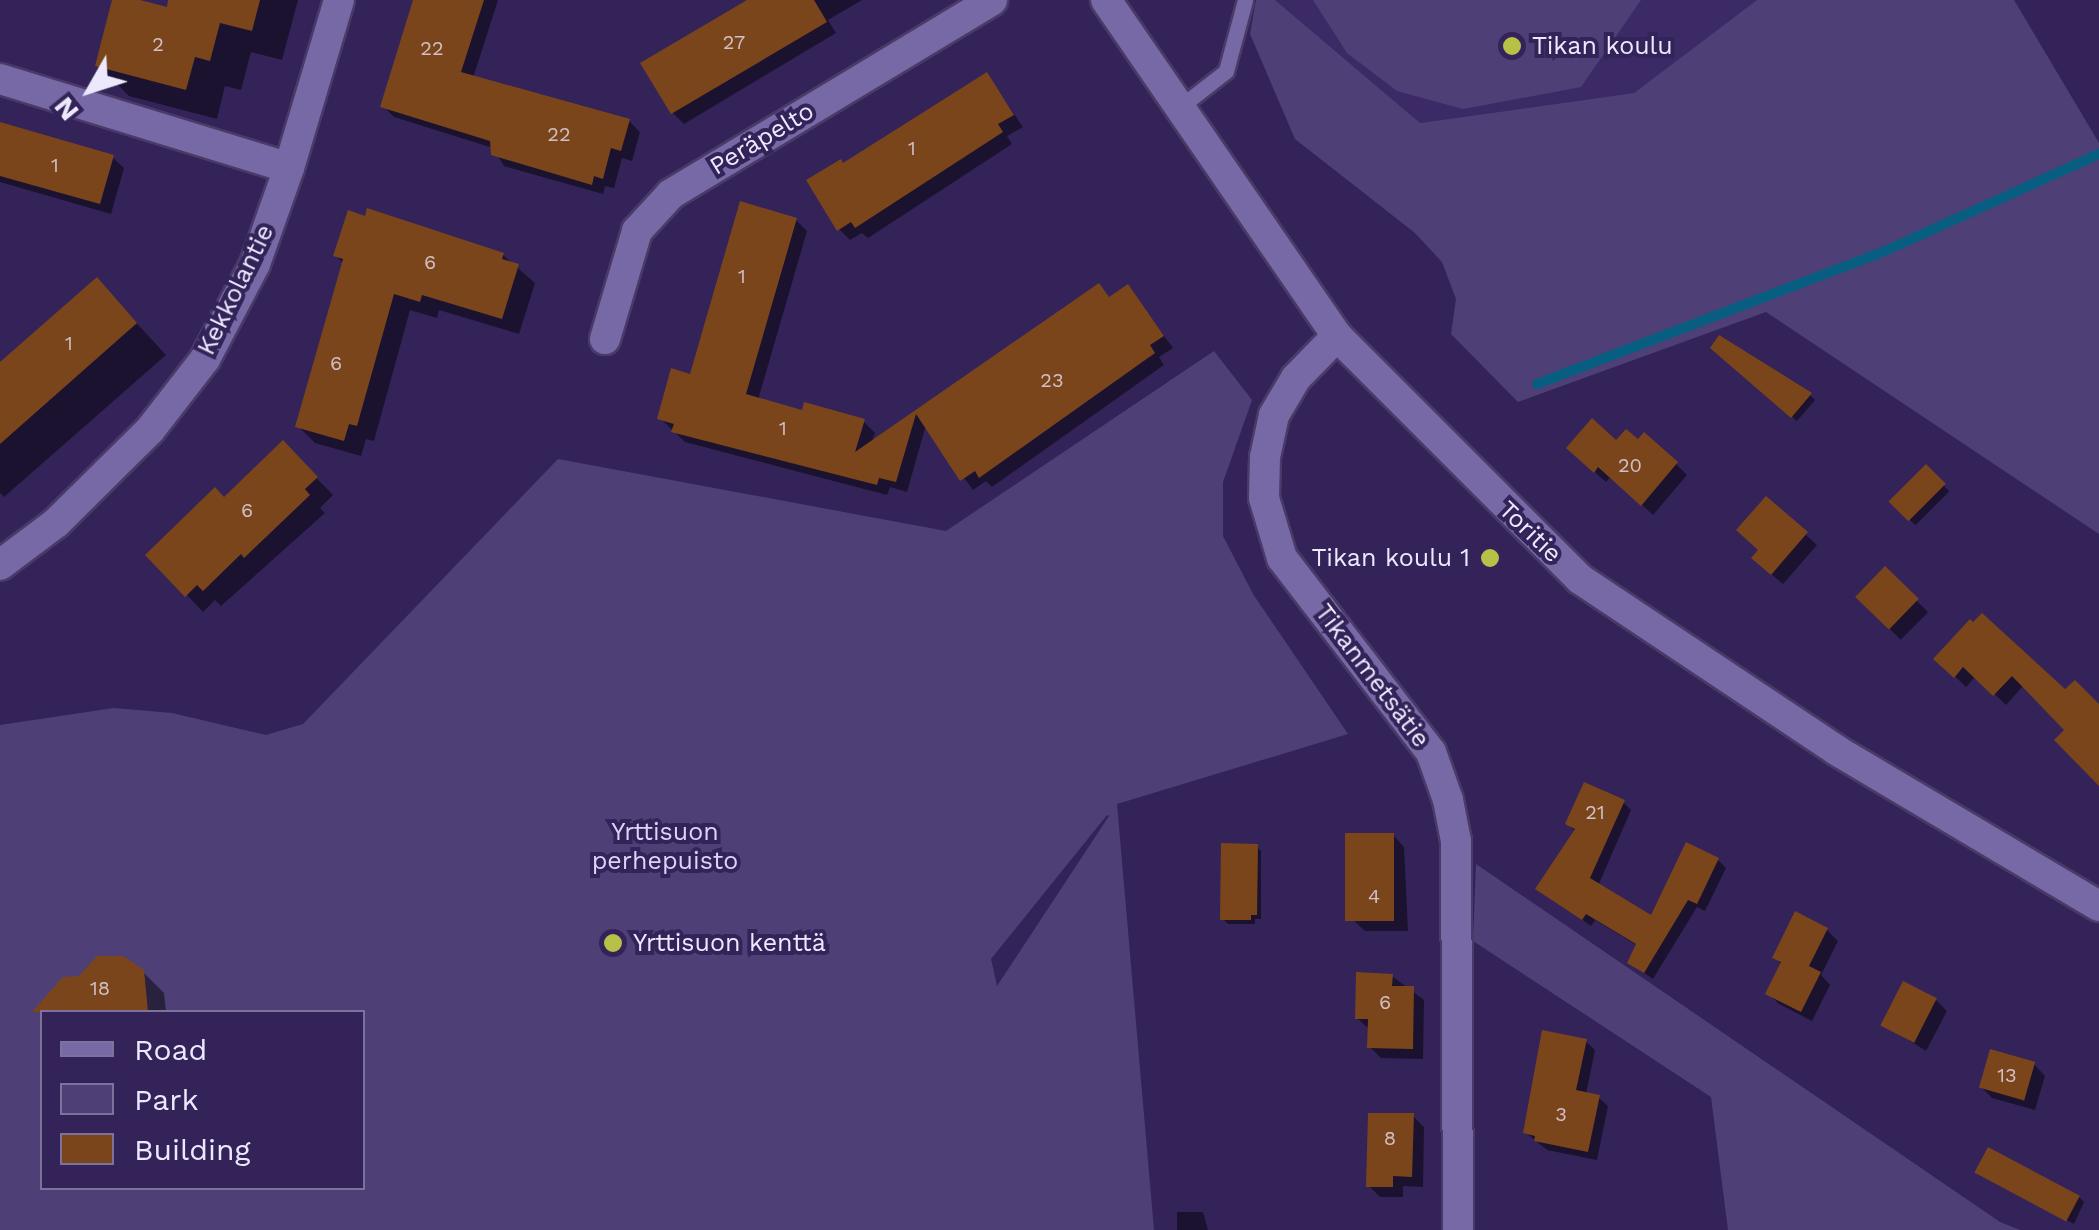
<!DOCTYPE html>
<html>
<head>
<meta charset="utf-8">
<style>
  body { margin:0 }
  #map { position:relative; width:2099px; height:1230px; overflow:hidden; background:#332359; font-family:"Work Sans",sans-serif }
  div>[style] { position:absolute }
  .built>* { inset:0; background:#3c2a67 }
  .green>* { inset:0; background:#4e4077 }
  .shadow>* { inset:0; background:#0007; transform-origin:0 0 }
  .stream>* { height:10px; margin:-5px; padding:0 5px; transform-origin:5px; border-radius:5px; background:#075e81 }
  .building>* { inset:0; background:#7b451c; transform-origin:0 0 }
  .roads { filter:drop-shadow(2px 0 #4a3a67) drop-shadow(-2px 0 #4a3a67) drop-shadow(0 2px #4a3a67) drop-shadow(0 -2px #4a3a67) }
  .lane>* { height:15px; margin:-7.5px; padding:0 7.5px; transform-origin:7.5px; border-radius:7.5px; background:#7769a5 }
  .street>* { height:30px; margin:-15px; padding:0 15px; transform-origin:15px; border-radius:15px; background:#7769a5 }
  .secondary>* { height:30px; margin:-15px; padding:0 15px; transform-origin:15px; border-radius:15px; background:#7769a5 }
  .dots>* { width:28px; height:28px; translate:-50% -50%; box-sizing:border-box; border:5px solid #332359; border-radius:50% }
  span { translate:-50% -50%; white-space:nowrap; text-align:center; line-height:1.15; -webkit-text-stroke:8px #332359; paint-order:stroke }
  .number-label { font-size:20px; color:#d0c0c5 }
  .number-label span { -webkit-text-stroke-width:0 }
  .poi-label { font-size:25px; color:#ece9fd }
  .left { translate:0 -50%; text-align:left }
  .right { translate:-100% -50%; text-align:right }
  .street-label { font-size:25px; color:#ece9fd }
  .park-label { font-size:25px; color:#dbd5f8 }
  .legend { position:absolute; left:40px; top:1010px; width:325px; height:180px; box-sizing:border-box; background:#332359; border:2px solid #7d729b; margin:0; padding:12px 18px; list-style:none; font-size:30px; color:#ece9fd }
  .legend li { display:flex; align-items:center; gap:20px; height:50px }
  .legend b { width:50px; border:2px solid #7d729b }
  .north { position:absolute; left:40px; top:40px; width:100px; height:100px; -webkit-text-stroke:8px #332359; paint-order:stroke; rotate:231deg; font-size:28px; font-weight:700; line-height:40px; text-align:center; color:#ece9fd }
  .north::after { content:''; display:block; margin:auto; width:35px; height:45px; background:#ece9fd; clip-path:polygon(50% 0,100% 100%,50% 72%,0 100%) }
</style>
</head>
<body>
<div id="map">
  <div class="built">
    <div style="clip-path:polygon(1275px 0,1757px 0,1634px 93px,1420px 123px)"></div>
  </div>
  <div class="green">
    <div style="clip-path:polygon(1256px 0,1275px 0,1420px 123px,1634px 93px,1757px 0,2014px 0,2099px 143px,2099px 534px,1766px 312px,1518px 402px,1451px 334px,1456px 299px,1442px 262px,1415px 233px,1295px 139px,1250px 34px)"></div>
    <div style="clip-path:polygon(1313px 0,1641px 0,1581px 87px,1463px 109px,1397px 91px,1347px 53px)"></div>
    <div style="clip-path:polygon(evenodd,1214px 351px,1252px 400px,1223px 482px,1223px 536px,1253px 594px,1348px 734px,1117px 804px,1154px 1230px,0 1230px,0 725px,114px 708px,172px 713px,266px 735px,303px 724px,558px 459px,946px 531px,1214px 351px,1107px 815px,1109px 816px,997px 986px,991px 959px,1107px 815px,1214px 351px,42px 1012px,362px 1012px,362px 1188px,42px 1188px,42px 1012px)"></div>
    <div style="clip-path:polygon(1476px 864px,2000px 1222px,2020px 1230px,1728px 1230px,1711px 1097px,1473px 941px)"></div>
  </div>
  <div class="shadow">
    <div style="clip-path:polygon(115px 0,191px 16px,196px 0,298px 0,282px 60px,251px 52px,241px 90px,225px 86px,217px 119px,129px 96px,98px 65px)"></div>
    <div style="clip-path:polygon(415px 0,498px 0,473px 78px,629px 121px,640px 132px,632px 161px,622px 158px,614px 188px,605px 186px,603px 194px,504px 166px,493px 148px,394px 117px,383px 106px)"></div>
    <div style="clip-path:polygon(752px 0,862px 0,828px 20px,836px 33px,684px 124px,673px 113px)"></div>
    <div style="clip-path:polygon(987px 75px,1023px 127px,1007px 136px,1012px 144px,868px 238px,862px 233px,850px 240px,839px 229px)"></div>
    <div style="clip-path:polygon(0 125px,112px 157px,124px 168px,111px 214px,0 182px)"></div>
    <div style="clip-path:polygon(796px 220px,807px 231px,758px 400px,803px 414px,864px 422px,875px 433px,871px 444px,1099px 286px,1111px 299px,1128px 287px,1173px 348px,1159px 357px,1164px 365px,992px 487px,986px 481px,973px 490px,926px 425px,907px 492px,890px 487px,887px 495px,685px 442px,660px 418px)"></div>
    <div style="clip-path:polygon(503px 255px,535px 283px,519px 334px,439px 310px,437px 318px,410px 310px,374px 441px,366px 439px,361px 456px,315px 443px,298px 426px,344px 264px,336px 256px)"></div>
    <div style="clip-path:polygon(97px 280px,166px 355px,4px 497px,0 493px,0 366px)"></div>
    <div style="clip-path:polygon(1718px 353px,1810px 395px,1815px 400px,1797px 421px)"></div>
    <div style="clip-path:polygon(1616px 443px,1676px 464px,1687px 475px,1653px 515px,1611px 476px,1606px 482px,1580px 459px)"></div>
    <div style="clip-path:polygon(283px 444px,333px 495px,320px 508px,325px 513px,221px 606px,215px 600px,203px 612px,149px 555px,224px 500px)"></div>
    <div style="left:1926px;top:468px;width:33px;height:48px;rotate:45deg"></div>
    <div style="clip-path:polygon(1766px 499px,1817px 545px,1783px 584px,1765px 569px,1761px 550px)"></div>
    <div style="left:1885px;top:569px;width:61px;height:39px;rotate:45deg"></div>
    <div style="clip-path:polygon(1970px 623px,2065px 693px,2099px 709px,2099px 782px,2068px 730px,2024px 685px,2006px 705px,1976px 676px,1966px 687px,1937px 659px)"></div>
    <div style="clip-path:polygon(1623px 802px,1631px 810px,1598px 886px,1652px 918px,1718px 860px,1726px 868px,1705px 911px,1697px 907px,1653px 979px,1630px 963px,1638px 946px,1595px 920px,1591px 926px,1538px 888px,1576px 832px,1568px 824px)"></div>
    <div style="clip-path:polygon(1347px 835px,1393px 835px,1404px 847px,1408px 931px,1365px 931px,1353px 920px)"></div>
    <div style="clip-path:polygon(1256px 846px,1261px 851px,1261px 919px,1255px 919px,1255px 924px,1228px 924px,1223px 919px)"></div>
    <div style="clip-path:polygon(1827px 930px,1838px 941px,1821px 975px,1830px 985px,1812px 1021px,1779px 1004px,1768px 993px,1782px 965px,1775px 957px)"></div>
    <div style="clip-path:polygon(143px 972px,164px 993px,166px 1012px,46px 1012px,46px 1001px)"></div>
    <div style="clip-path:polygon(1392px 976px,1424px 1000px,1423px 1059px,1381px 1058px,1370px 1047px,1369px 1029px,1357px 1018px)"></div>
    <div style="clip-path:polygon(1936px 1000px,1947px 1011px,1926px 1051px,1883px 1024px)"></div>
    <div style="clip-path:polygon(1585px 1041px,1595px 1050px,1586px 1094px,1598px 1097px,1608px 1106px,1597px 1160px,1547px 1150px,1525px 1132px)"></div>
    <div style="clip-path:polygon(2034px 1064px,2045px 1076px,2035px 1110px,1992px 1098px,1981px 1087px)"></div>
    <div style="clip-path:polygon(1413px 1116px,1424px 1127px,1423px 1187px,1403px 1186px,1403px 1197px,1380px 1197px,1369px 1186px)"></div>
    <div style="clip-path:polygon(1975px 1171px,2079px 1197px,2084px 1202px,2074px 1224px)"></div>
    <div style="clip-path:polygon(1177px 1212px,1203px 1212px,1208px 1230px,1177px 1230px)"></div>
  </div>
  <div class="stream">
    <div style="left:1537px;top:384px;width:373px;rotate:-20.9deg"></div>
    <div style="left:1885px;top:251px;width:235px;rotate:-24.4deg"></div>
  </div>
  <div class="building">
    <div style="clip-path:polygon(112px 0,140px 0,167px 7px,168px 0,260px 0,252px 31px,220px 23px,210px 61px,195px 57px,186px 90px,95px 66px)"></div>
    <div style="clip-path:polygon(413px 0,484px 0,461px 72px,630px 119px,621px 151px,611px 148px,603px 179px,594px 176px,592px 185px,491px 155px,490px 141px,380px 107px)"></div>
    <div style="clip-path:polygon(747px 0,814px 0,827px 22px,671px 114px,640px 63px)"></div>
    <div style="clip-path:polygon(987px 72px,1014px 115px,998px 124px,1003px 132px,855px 228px,851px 222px,837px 231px,806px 180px,841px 159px,843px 163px)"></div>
    <div style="clip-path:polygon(0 122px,114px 155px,100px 204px,0 176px)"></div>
    <div style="clip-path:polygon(740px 201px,797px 218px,746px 394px,802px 410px,804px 402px,865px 419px,855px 452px,1099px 283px,1109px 297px,1128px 284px,1164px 336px,1150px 345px,1155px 353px,979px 478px,975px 471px,960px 481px,916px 414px,896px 482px,879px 478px,877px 485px,671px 432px,674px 424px,657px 419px,671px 368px,690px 374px)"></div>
    <div style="clip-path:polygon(367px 208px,504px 253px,502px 259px,519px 264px,502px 319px,422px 295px,420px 302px,394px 294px,357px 426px,349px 424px,344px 441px,295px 427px,343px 259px,333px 256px,348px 210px,365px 216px)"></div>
    <div style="clip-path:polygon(97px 277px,137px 323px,0 444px,0 362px)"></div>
    <div style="clip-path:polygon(1719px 335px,1812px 393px,1791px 418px,1710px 348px)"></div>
    <div style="clip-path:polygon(1592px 418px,1616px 440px,1626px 429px,1638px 439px,1644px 432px,1678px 462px,1641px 506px,1598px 467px,1594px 473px,1566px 448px)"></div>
    <div style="clip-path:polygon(283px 440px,318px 477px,305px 489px,310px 495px,244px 558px,241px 554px,203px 591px,197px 585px,185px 597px,145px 555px,215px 487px,224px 497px)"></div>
    <div style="left:1926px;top:464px;width:28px;height:53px;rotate:45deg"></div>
    <div style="clip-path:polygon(1766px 496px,1808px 532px,1771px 575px,1751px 558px,1758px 550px,1736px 530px)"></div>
    <div style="left:1885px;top:566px;width:47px;height:43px;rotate:44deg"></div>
    <div style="clip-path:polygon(1982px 613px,2065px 689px,2075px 680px,2099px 704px,2099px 786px,2054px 740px,2064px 730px,2012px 676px,1993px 696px,1963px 667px,1954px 678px,1933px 659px,1970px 619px,1973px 622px)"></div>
    <div style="clip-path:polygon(1584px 782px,1625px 800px,1590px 878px,1651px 915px,1686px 842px,1719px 858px,1697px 904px,1688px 900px,1644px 973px,1627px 963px,1636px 944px,1586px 914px,1582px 920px,1535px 889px,1575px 829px,1565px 824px)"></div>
    <div style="left:1345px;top:833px;width:49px;height:88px"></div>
    <div style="clip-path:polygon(1221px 843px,1258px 844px,1257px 915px,1251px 915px,1251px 920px,1220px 920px)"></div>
    <div style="clip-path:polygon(1795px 911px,1828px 928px,1809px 966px,1821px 972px,1801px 1012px,1765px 994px,1781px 962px,1772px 958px)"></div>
    <div style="clip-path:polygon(97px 956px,123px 956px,144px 970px,148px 1012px,32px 1012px,63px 977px,79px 976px)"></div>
    <div style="clip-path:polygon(1356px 972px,1393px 974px,1392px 986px,1414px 986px,1413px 1049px,1367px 1048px,1368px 1019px,1355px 1019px)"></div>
    <div style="left:1903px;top:981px;width:38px;height:50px;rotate:27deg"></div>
    <div style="clip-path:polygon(1542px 1030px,1587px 1039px,1576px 1090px,1600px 1095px,1588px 1152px,1534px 1141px,1535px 1136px,1523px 1133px)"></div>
    <div style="left:1990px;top:1049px;width:47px;height:40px;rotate:16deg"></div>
    <div style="clip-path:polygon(1368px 1113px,1414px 1113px,1412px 1177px,1393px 1176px,1393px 1187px,1366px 1187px)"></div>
    <div style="left:1988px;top:1147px;width:104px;height:29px;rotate:28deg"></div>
  </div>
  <div class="roads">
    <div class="lane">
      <div style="left:1180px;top:107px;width:58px;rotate:-38deg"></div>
      <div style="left:1226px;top:71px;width:73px;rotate:-75deg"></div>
    </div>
    <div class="street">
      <div style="left:0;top:79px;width:302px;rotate:17.1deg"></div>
      <div style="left:1337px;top:336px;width:59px;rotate:134.3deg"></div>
      <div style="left:1296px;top:378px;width:43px;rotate:120.7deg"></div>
      <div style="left:1274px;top:415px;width:43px;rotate:102.1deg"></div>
      <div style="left:1265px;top:457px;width:41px;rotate:91.4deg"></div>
      <div style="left:1264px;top:498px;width:63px;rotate:73.3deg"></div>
      <div style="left:1282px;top:558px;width:245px;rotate:52.5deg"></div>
      <div style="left:1431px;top:752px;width:51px;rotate:70.5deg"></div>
      <div style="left:1448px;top:800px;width:42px;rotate:79deg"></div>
      <div style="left:1456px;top:841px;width:389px;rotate:89.7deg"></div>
      <div style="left:605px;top:339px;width:113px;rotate:-73.5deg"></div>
      <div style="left:637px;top:231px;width:50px;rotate:-47.4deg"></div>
      <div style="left:671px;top:194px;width:375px;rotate:-31.1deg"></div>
    </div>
    <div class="secondary">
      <div style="left:1106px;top:0;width:408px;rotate:55.5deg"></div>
      <div style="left:1337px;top:336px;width:344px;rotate:45deg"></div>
      <div style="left:1580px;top:579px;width:308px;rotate:33.7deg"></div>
      <div style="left:1836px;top:750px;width:306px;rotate:30.7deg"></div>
      <div style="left:0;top:565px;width:70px;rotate:-36.9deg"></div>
      <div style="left:56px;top:523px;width:132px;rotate:-44.7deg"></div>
      <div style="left:150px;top:430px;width:90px;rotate:-52.2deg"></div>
      <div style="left:205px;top:359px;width:107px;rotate:-62.2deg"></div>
      <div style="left:255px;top:264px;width:102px;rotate:-70.5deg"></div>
      <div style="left:289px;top:168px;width:175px;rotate:-73.4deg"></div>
    </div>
  </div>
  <div class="dots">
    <div style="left:1512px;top:46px;background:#b7c148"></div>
    <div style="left:1490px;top:558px;background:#b7c148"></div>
    <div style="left:613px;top:943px;background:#b7c148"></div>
  </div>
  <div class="number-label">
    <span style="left:734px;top:42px">27</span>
    <span style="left:158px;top:44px">2</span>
    <span style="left:432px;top:48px">22</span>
    <span style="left:559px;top:134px">22</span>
    <span style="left:912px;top:148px">1</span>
    <span style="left:55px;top:165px">1</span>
    <span style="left:430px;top:262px">6</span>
    <span style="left:742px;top:276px">1</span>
    <span style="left:69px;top:343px">1</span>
    <span style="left:336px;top:363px">6</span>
    <span style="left:1052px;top:380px">23</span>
    <span style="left:783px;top:428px">1</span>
    <span style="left:1630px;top:465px">20</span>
    <span style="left:247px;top:510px">6</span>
    <span style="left:1595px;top:812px">21</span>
    <span style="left:1374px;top:896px">4</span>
    <span style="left:100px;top:988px">18</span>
    <span style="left:1385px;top:1002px">6</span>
    <span style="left:2007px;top:1075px">13</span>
    <span style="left:1561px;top:1114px">3</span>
    <span style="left:1390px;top:1138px">8</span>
  </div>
  <div class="poi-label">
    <span class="left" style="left:1532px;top:46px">Tikan koulu</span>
    <span class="right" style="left:1470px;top:558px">Tikan koulu 1</span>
    <span class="left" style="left:633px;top:943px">Yrttisuon kenttä</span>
  </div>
  <div class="street-label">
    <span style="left:762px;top:139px;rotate:-31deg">Peräpelto</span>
    <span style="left:236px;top:290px;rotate:-64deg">Kekkolantie</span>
    <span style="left:1530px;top:532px;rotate:44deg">Toritie</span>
    <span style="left:1372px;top:676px;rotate:53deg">Tikanmetsätie</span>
  </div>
  <div class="park-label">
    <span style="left:665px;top:847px">Yrttisuon<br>perhepuisto</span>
  </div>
  <ul class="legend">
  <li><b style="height:12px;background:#7769a5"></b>Road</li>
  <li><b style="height:28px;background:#4e4077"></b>Park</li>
  <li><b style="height:28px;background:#7b451c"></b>Building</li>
  </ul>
  <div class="north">N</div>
</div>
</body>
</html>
